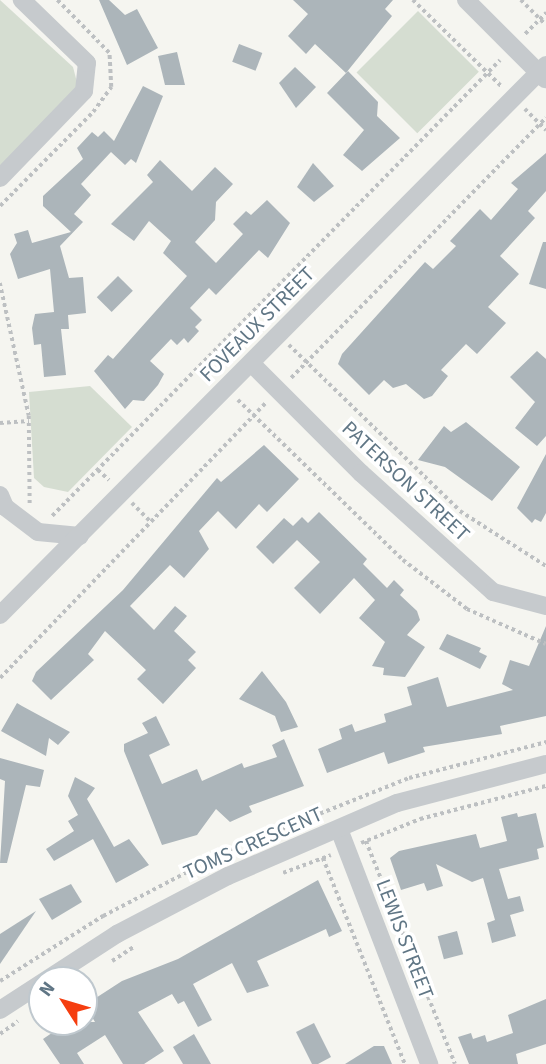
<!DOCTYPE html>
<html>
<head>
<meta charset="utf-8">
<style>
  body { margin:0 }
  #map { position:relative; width:546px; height:1064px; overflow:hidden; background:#f5f5f0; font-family:"Source Sans 3",sans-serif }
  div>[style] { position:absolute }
  .green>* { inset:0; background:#d5ddd1; transform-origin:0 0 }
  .building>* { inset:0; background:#acb5ba; transform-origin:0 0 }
  .path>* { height:3.5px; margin-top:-1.75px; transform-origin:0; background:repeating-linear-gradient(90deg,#bdc0c2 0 3.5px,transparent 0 7px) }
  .minor>* { height:18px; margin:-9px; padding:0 9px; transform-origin:9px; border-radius:9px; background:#c6cacd }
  span { translate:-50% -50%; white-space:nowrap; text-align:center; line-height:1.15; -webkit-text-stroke:7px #fff; paint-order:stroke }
  .street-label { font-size:21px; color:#607685 }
  .north { position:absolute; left:28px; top:966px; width:70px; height:70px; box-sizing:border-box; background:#fff; border:2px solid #bfc8ce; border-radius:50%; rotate:307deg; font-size:19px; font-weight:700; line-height:28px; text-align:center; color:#607685 }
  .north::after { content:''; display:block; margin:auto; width:24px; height:32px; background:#f53e10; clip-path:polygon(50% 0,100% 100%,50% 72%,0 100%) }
</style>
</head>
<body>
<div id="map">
  <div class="green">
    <div style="clip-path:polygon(0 0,73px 67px,78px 86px,0 167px)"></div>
    <div style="left:418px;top:11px;width:86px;height:87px;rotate:45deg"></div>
    <div style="clip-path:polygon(90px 386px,132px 427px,68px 492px,44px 487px,34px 478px,29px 392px)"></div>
  </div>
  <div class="building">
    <div style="clip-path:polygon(99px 0,109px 0,125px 15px,137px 9px,158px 48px,127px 65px)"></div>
    <div style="clip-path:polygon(293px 0,393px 0,385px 9px,392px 16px,346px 73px,315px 44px,306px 54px,288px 36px,308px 14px)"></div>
    <div style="left:239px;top:44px;width:25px;height:19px;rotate:21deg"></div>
    <div style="clip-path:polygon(177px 52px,185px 85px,165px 85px,158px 56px)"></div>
    <div style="clip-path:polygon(295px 67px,316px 87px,296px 108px,279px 83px)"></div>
    <div style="clip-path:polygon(348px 71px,378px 102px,377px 116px,400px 138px,362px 171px,343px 155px,364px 130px,327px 93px)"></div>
    <div style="clip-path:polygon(143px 86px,163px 96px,136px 163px,131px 159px,125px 165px,111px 152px,81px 184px,91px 195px,74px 214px,83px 222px,60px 246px,69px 278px,83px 277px,86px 313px,68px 315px,69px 329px,61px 329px,66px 375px,44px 377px,41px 344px,34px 345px,32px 328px,35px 314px,54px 312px,50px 269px,18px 279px,10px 254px,17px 243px,14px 234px,28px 230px,32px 243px,71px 232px,43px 206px,43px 196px,83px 159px,77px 148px,92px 132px,98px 137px,104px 131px,114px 141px)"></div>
    <div style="clip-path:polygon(546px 153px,546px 191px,528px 211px,535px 218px,500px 256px,519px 274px,488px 307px,506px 323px,477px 354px,466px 344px,441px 370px,448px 376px,432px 396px,424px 399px,406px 384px,393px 388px,384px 380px,369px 395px,338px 364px,342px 354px,425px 262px,433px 269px,456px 246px,450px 241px,480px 209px,491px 220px,518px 189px,511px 183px)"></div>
    <div style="clip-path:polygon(160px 160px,192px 191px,215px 167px,233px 184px,216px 202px,215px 220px,195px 242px,216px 263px,243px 234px,233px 224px,246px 211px,251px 215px,267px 200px,290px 223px,268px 258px,259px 250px,216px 295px,209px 288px,190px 308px,202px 320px,195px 327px,199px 331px,188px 343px,184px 338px,177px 345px,171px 339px,150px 361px,164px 374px,158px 385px,144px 401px,133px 400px,125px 409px,94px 371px,108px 355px,113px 359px,187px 276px,163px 253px,171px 241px,149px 221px,134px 241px,111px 224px,153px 182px,147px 175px)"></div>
    <div style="clip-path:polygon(313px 163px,334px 186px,314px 202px,297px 187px)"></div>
    <div style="clip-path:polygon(543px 242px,546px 242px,546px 289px,529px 284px)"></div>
    <div style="left:118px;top:276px;width:21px;height:30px;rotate:45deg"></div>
    <div style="clip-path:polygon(537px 351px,546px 359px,546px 436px,537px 446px,515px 428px,535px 402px,510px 377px)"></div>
    <div style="clip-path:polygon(466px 422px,520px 467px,492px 501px,445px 467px,418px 460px,444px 426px,451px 432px)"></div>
    <div style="clip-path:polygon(264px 445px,299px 479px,267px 512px,259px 504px,236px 529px,218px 511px,199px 531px,209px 549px,184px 578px,170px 565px,130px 606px,154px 630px,175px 606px,187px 616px,174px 631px,196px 652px,188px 660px,196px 668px,163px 704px,137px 679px,146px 670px,105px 631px,88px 654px,94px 660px,51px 700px,32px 681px,36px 672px,123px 590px,217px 478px,221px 482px)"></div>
    <div style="clip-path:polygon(546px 454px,546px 513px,541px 522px,535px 519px,532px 523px,517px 508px)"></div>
    <div style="clip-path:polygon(319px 512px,367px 559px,363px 564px,387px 588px,394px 580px,404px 590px,400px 595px,417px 611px,420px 620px,407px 635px,425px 647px,405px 677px,383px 675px,384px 668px,372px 666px,385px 642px,359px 618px,375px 600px,354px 578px,320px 614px,294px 588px,320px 562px,297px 540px,273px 564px,256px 547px,284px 518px,293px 526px,302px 517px,308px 523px)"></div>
    <div style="clip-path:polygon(546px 626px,546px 716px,500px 726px,502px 734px,423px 747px,425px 752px,388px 764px,384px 752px,327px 773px,318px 749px,342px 739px,339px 729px,352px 724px,355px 732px,386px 722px,384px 714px,412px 705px,407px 687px,438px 677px,447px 707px,513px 690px,502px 684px,510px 660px,529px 666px)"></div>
    <div style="clip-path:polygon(447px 634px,481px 648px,479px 652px,487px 656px,480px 669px,439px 649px)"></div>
    <div style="clip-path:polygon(262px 671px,286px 702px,298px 727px,281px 732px,275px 716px,239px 699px)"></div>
    <div style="clip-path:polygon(17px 703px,22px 706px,70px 732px,58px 745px,49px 738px,46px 756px,1px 731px)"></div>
    <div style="clip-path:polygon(156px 716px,170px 745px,149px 755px,162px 784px,197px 769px,202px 781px,242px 763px,244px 768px,277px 757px,272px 745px,284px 739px,304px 786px,249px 806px,252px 812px,230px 822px,216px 809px,197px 835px,162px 845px,124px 751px,124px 744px,148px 733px,142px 723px)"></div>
    <div style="clip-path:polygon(0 758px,44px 770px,40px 787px,26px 785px,7px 863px,0 863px,5px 781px,0 779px)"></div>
    <div style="clip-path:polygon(75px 777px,95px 788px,87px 799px,114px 847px,129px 839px,149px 865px,116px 883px,93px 839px,54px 861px,46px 849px,74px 831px,68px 821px,78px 815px,68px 796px)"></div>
    <div style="clip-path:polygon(517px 813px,518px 817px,536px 813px,544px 847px,537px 849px,539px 859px,499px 869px,508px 899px,520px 896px,524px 911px,510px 915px,516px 936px,492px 943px,487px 923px,495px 920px,483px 878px,472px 882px,436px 864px,443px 886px,427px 891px,424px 883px,401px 890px,390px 858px,399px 851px,476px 834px,480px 848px,507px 841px,501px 817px)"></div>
    <div style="clip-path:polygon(318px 880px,342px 931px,329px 937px,326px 929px,257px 961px,269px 986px,247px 993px,232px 963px,193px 984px,212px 1020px,198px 1027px,184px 1001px,178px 1004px,172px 994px,138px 1012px,164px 1051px,144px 1064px,123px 1064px,105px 1035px,77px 1053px,84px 1064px,60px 1064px,43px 1039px,68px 1022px,95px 1022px,85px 1005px,122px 981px,178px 959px)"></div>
    <div style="clip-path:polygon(71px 884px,82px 902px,52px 920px,39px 899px)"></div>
    <div style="clip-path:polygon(36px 911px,0 964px,0 934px)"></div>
    <div style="left:457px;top:931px;width:24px;height:20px;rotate:75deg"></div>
    <div style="clip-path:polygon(546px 999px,546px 1044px,516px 1054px,518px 1064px,469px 1064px,458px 1037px,471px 1033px,473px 1039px,485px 1035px,487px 1042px,513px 1033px,508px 1015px)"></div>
    <div style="clip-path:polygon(314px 1023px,331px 1057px,318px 1064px,312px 1064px,296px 1032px)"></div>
    <div style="clip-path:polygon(194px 1034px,211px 1064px,183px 1064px,173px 1047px)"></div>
    <div style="clip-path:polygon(374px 1046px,384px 1046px,392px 1064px,345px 1064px)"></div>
  </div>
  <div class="path">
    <div style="left:413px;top:0;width:124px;rotate:44.3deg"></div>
    <div style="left:521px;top:0;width:35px;rotate:45deg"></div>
    <div style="left:525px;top:34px;width:30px;rotate:-45deg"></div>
    <div style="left:525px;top:109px;width:30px;rotate:45deg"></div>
    <div style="left:0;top:206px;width:132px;rotate:-45.3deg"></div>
    <div style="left:93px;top:112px;width:31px;rotate:-54deg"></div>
    <div style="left:111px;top:87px;width:34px;rotate:-93deg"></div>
    <div style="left:109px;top:53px;width:74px;rotate:-134.5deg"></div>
    <div style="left:0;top:283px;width:136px;rotate:77.7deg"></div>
    <div style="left:29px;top:416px;width:89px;rotate:89.4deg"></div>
    <div style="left:289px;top:345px;width:238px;rotate:44.1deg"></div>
    <div style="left:460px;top:511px;width:102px;rotate:32.6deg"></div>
    <div style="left:291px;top:378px;width:364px;rotate:-45.6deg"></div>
    <div style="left:238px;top:400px;width:230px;rotate:44.1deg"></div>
    <div style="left:403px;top:560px;width:81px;rotate:37.4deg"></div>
    <div style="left:467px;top:609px;width:86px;rotate:23.9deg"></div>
    <div style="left:0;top:423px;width:29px;rotate:-4deg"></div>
    <div style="left:98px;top:470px;width:15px;rotate:42deg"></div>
    <div style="left:132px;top:503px;width:25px;rotate:45deg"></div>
    <div style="left:52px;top:516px;width:639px;rotate:-45.51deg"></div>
    <div style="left:0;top:678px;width:383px;rotate:-46deg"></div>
    <div style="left:366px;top:841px;width:240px;rotate:68.2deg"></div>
    <div style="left:361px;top:843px;width:64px;rotate:-22.1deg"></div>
    <div style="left:420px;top:819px;width:130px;rotate:-14.7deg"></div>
    <div style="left:323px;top:858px;width:222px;rotate:68.3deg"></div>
    <div style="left:283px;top:873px;width:51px;rotate:-20.6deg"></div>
    <div style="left:112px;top:961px;width:27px;rotate:-33deg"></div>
    <div style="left:0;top:981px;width:122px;rotate:-32.3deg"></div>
    <div style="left:103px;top:916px;width:142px;rotate:-27.6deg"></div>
    <div style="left:229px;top:850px;width:194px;rotate:-21.8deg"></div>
    <div style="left:409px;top:778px;width:142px;rotate:-14.7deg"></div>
    <div style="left:0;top:1034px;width:22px;rotate:-36deg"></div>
  </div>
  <div class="minor">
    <div style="left:466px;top:0;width:112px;rotate:45deg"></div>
    <div style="left:0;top:178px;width:121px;rotate:-46deg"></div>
    <div style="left:84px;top:91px;width:28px;rotate:-84deg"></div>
    <div style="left:87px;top:63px;width:91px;rotate:-135.9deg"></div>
    <div style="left:251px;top:363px;width:156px;rotate:45deg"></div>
    <div style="left:361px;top:473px;width:178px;rotate:42deg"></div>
    <div style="left:493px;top:592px;width:55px;rotate:14.8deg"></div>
    <div style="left:0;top:495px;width:13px;rotate:67deg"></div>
    <div style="left:5px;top:507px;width:41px;rotate:37.1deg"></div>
    <div style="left:38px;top:532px;width:42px;rotate:5.4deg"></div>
    <div style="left:0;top:615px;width:775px;rotate:-45.21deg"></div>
    <div style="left:339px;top:829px;width:252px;rotate:69deg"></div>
    <div style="left:0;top:1010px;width:140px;rotate:-33deg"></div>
    <div style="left:117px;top:934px;width:125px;rotate:-27.6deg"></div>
    <div style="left:228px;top:876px;width:184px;rotate:-23.4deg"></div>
    <div style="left:397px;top:803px;width:154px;rotate:-14.7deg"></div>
  </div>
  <div class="street-label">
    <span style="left:257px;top:324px;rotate:-45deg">FOVEAUX STREET</span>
    <span style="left:406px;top:481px;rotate:43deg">PATERSON STREET</span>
    <span style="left:253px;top:843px;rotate:-24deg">TOMS CRESCENT</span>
    <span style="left:405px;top:939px;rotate:69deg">LEWIS STREET</span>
  </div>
  <div class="north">N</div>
</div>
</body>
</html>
